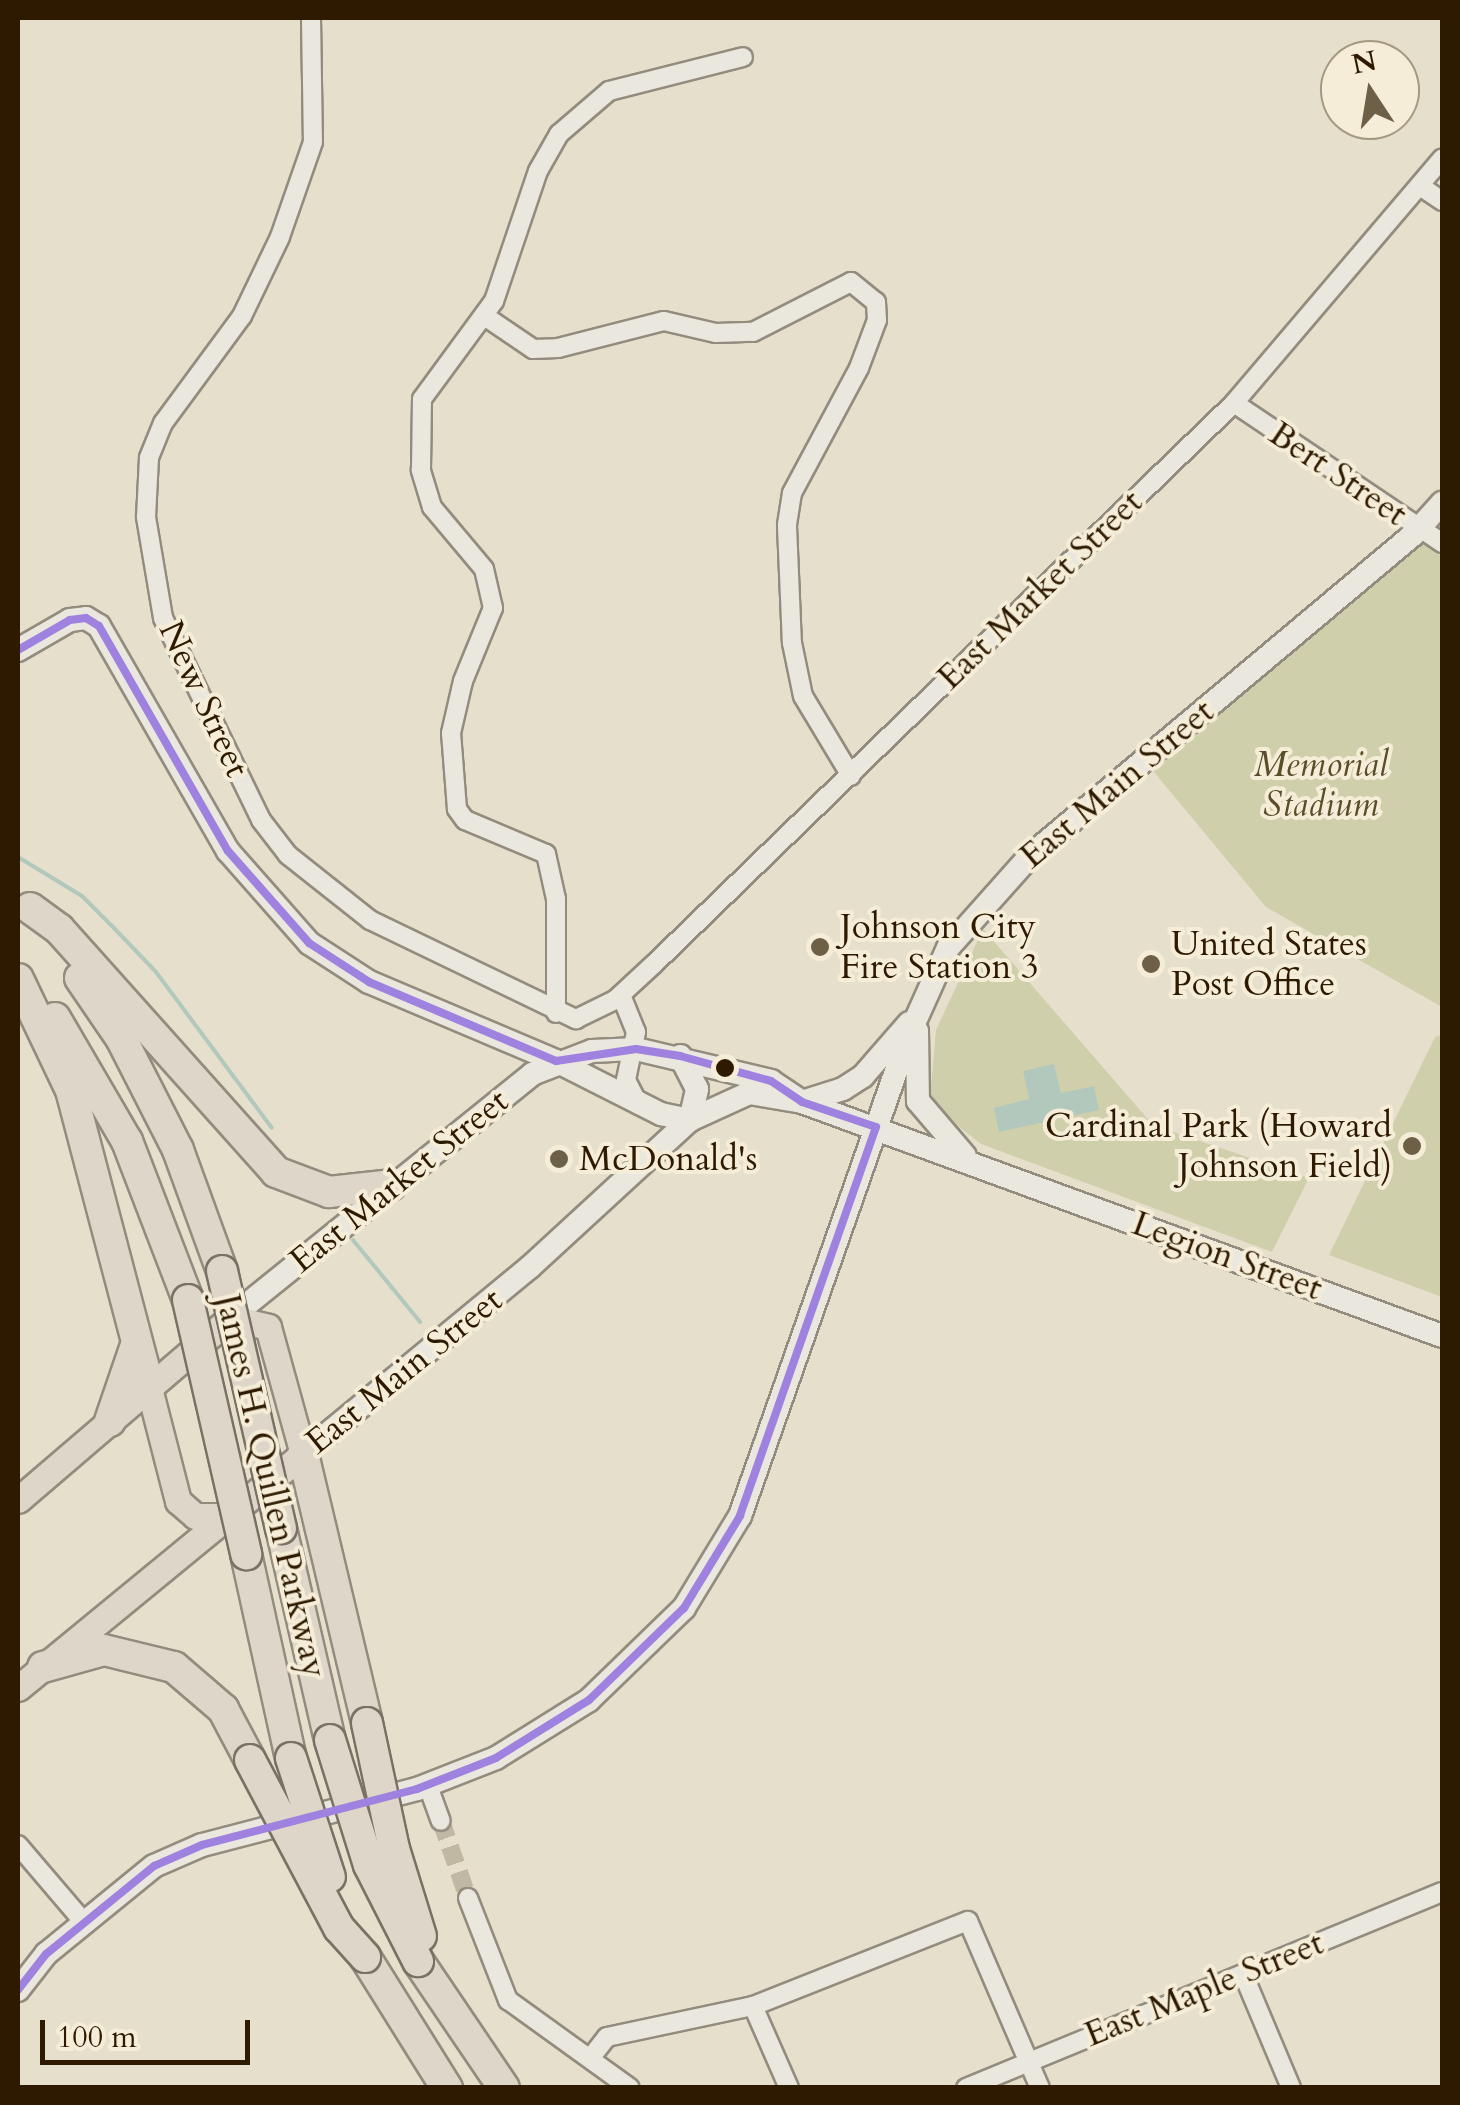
<!DOCTYPE html>
<html>
<head>
<meta charset="utf-8">
<style>
  body { margin:0 }
  #map { position:relative; width:1460px; height:2105px; overflow:hidden; background:#e6dfcc; font-family:Cardo,serif }
  div>[style] { position:absolute }
  .green>* { inset:0; background:#cfd0ab }
  .water>* { inset:0; background:#b2c8bd }
  .stream>* { height:4px; margin:-2px; padding:0 2px; transform-origin:2px; border-radius:2px; background:#b2c8bd }
  .street-tunnel>* { height:18px; margin-top:-9px; transform-origin:0; background:repeating-linear-gradient(90deg,#c1b8a3 0 18px,transparent 0 27px) }
  .roads { filter:drop-shadow(2px 0 #938c7e) drop-shadow(-2px 0 #938c7e) drop-shadow(0 2px #938c7e) drop-shadow(0 -2px #938c7e) }
  .street>* { height:18px; margin:-9px; padding:0 9px; transform-origin:9px; border-radius:9px; background:#eae7de }
  .secondary>* { height:22px; margin:-11px; padding:0 11px; transform-origin:11px; border-radius:11px; background:#eae7de }
  .primary>* { height:25px; margin:-12.5px; padding:0 12.5px; transform-origin:12.5px; border-radius:12.5px; background:#ded6c9 }
  .highway>* { height:30px; margin:-15px; padding:0 15px; transform-origin:15px; border-radius:15px; background:#ded6c9 }
  .bridges { filter:drop-shadow(2px 0 #797264) drop-shadow(-2px 0 #797264) drop-shadow(0 2px #797264) drop-shadow(0 -2px #797264) }
  .highway-bridge>* { height:30px; margin:-15px; padding:0 15px; transform-origin:15px; border-radius:15px; background:#ded6c9 }
  .bus-1>* { height:8px; margin:-4px; padding:0 4px; transform-origin:4px; border-radius:4px; background:#9f81df }
  .dots>* { width:28px; height:28px; translate:-50% -50%; box-sizing:border-box; border:5px solid #f5edd7; border-radius:50% }
  span { translate:-50% -50%; white-space:nowrap; text-align:center; line-height:1.15; -webkit-text-stroke:8px #f5edd7; paint-order:stroke }
  .street-label { font-size:35px; color:#2e1a00 }
  .park-label { font-size:35px; color:#594d2b; font-style:italic }
  .poi-label { font-size:35px; color:#2e1a00 }
  .left { translate:0 -50%; text-align:left }
  .right { translate:-100% -50%; text-align:right }
  .frame { position:absolute; inset:0; border:20px solid #2e1a00; pointer-events:none }
  .north { position:absolute; left:1320px; top:40px; width:100px; height:100px; box-sizing:border-box; background:#f5edd7; border:2px solid #a59981; border-radius:50%; rotate:348deg; font-size:28px; font-weight:700; line-height:40px; text-align:center; color:#2e1a00 }
  .north::after { content:''; display:block; margin:auto; width:35px; height:45px; background:#6e5f47; clip-path:polygon(50% 0,100% 100%,50% 72%,0 100%) }
  .scale { position:absolute; left:40px; top:2020px; width:210px; height:45px; box-sizing:border-box; border:5px solid #2e1a00; border-top:0; padding-left:12px; font-size:30px; line-height:35px; white-space:nowrap; color:#2e1a00; -webkit-text-stroke:8px #f5edd7; paint-order:stroke }
</style>
</head>
<body>
<div id="map">
  <div class="green">
    <div style="clip-path:polygon(1419px 541px,1442px 556px,1442px 1007px,1266px 907px,1149px 766px)"></div>
    <div style="clip-path:polygon(983px 929px,1153px 1125px,1309px 1178px,1272px 1252px,981px 1144px,940px 1112px,930px 1098px,936px 1030px)"></div>
    <div style="clip-path:polygon(1442px 1035px,1442px 1297px,1329px 1255px,1435px 1037px)"></div>
  </div>
  <div class="water">
    <div style="clip-path:polygon(1054px 1064px,1061px 1093px,1094px 1086px,1099px 1110px,999px 1132px,994px 1108px,1029px 1099px,1023px 1071px)"></div>
  </div>
  <div class="stream">
    <div style="left:18px;top:857px;width:75px;rotate:31.4deg"></div>
    <div style="left:82px;top:896px;width:45px;rotate:45deg"></div>
    <div style="left:114px;top:928px;width:61px;rotate:46.3deg"></div>
    <div style="left:156px;top:972px;width:194px;rotate:53.4deg"></div>
    <div style="left:353px;top:1240px;width:106px;rotate:50.7deg"></div>
  </div>
  <div class="street-tunnel">
    <div style="left:441px;top:1821px;width:82px;rotate:70.7deg"></div>
  </div>
  <div class="roads">
    <div class="street">
      <div style="left:311px;top:18px;width:124px;rotate:89.1deg"></div>
      <div style="left:313px;top:142px;width:101px;rotate:109.2deg"></div>
      <div style="left:280px;top:237px;width:88px;rotate:115.7deg"></div>
      <div style="left:242px;top:316px;width:133px;rotate:126.4deg"></div>
      <div style="left:163px;top:423px;width:38px;rotate:112deg"></div>
      <div style="left:149px;top:458px;width:59px;rotate:92.9deg"></div>
      <div style="left:146px;top:517px;width:102px;rotate:80.4deg"></div>
      <div style="left:163px;top:618px;width:225px;rotate:64.1deg"></div>
      <div style="left:261px;top:820px;width:44px;rotate:52.4deg"></div>
      <div style="left:288px;top:855px;width:105px;rotate:38.4deg"></div>
      <div style="left:370px;top:920px;width:229px;rotate:25.7deg"></div>
      <div style="left:576px;top:1019px;width:43px;rotate:-26deg"></div>
      <div style="left:615px;top:1000px;width:54px;rotate:-42.8deg"></div>
      <div style="left:655px;top:963px;width:806px;rotate:-44.04deg"></div>
      <div style="left:1234px;top:403px;width:321px;rotate:-49.6deg"></div>
      <div style="left:1420px;top:186px;width:27px;rotate:34deg"></div>
      <div style="left:486px;top:317px;width:57px;rotate:34.2deg"></div>
      <div style="left:533px;top:349px;width:25px;rotate:-2deg"></div>
      <div style="left:558px;top:348px;width:109px;rotate:-14.3deg"></div>
      <div style="left:664px;top:321px;width:53px;rotate:13deg"></div>
      <div style="left:716px;top:333px;width:37px;rotate:-2deg"></div>
      <div style="left:753px;top:332px;width:110px;rotate:-27deg"></div>
      <div style="left:851px;top:282px;width:32px;rotate:39deg"></div>
      <div style="left:876px;top:302px;width:18px;rotate:87deg"></div>
      <div style="left:877px;top:320px;width:51px;rotate:110.6deg"></div>
      <div style="left:859px;top:368px;width:142px;rotate:118.2deg"></div>
      <div style="left:792px;top:493px;width:33px;rotate:99deg"></div>
      <div style="left:787px;top:526px;width:117px;rotate:87.6deg"></div>
      <div style="left:792px;top:643px;width:54px;rotate:78.3deg"></div>
      <div style="left:803px;top:696px;width:93px;rotate:59deg"></div>
      <div style="left:1234px;top:403px;width:251px;rotate:33.9deg"></div>
      <div style="left:621px;top:995px;width:40px;rotate:68deg"></div>
      <div style="left:636px;top:1032px;width:49px;rotate:101.8deg"></div>
      <div style="left:626px;top:1080px;width:28px;rotate:63deg"></div>
      <div style="left:556px;top:1013px;width:114px;rotate:-90deg"></div>
      <div style="left:556px;top:899px;width:46px;rotate:-102.5deg"></div>
      <div style="left:546px;top:854px;width:88px;rotate:-157.2deg"></div>
      <div style="left:465px;top:820px;width:14px;rotate:-126deg"></div>
      <div style="left:457px;top:809px;width:76px;rotate:-94.5deg"></div>
      <div style="left:451px;top:733px;width:53px;rotate:-77deg"></div>
      <div style="left:463px;top:681px;width:79px;rotate:-67.7deg"></div>
      <div style="left:493px;top:608px;width:40px;rotate:-103deg"></div>
      <div style="left:484px;top:569px;width:81px;rotate:-130deg"></div>
      <div style="left:432px;top:507px;width:39px;rotate:-107deg"></div>
      <div style="left:421px;top:470px;width:71px;rotate:-89.2deg"></div>
      <div style="left:422px;top:399px;width:122px;rotate:-53.7deg"></div>
      <div style="left:494px;top:301px;width:137px;rotate:-71.3deg"></div>
      <div style="left:538px;top:171px;width:43px;rotate:-60.4deg"></div>
      <div style="left:559px;top:134px;width:66px;rotate:-40.7deg"></div>
      <div style="left:609px;top:91px;width:138px;rotate:-14.2deg"></div>
      <div style="left:428px;top:1786px;width:37px;rotate:70deg"></div>
      <div style="left:18px;top:1845px;width:100px;rotate:49.5deg"></div>
      <div style="left:468px;top:1898px;width:110px;rotate:68.6deg"></div>
      <div style="left:508px;top:2000px;width:150px;rotate:35.8deg"></div>
      <div style="left:1244px;top:1976px;width:121px;rotate:67.2deg"></div>
      <div style="left:753px;top:2006px;width:90px;rotate:66.3deg"></div>
      <div style="left:592px;top:2056px;width:24px;rotate:-52deg"></div>
      <div style="left:607px;top:2037px;width:149px;rotate:-12deg"></div>
      <div style="left:753px;top:2006px;width:231px;rotate:-21.6deg"></div>
      <div style="left:968px;top:1921px;width:182px;rotate:66.7deg"></div>
      <div style="left:966px;top:2088px;width:515px;rotate:-22.38deg"></div>
    </div>
    <div class="secondary">
      <div style="left:18px;top:650px;width:60px;rotate:-30deg"></div>
      <div style="left:70px;top:620px;width:16px;rotate:-7deg"></div>
      <div style="left:86px;top:618px;width:15px;rotate:32deg"></div>
      <div style="left:99px;top:626px;width:259px;rotate:60.2deg"></div>
      <div style="left:228px;top:851px;width:123px;rotate:48.6deg"></div>
      <div style="left:309px;top:943px;width:72px;rotate:33deg"></div>
      <div style="left:369px;top:982px;width:203px;rotate:22.9deg"></div>
      <div style="left:556px;top:1061px;width:118px;rotate:26.8deg"></div>
      <div style="left:661px;top:1114px;width:30px;rotate:12deg"></div>
      <div style="left:690px;top:1120px;width:32px;rotate:-77deg"></div>
      <div style="left:697px;top:1089px;width:37px;rotate:-117deg"></div>
      <div style="left:917px;top:1031px;width:70px;rotate:89.2deg"></div>
      <div style="left:918px;top:1101px;width:72px;rotate:49.5deg"></div>
      <div style="left:230px;top:1318px;width:388px;rotate:-38.9deg"></div>
      <div style="left:532px;top:1074px;width:64px;rotate:-21deg"></div>
      <div style="left:592px;top:1051px;width:44px;rotate:-2.6deg"></div>
      <div style="left:636px;top:1049px;width:139px;rotate:13.3deg"></div>
      <div style="left:771px;top:1081px;width:37px;rotate:34deg"></div>
      <div style="left:802px;top:1102px;width:681px;rotate:20.08deg"></div>
      <div style="left:303px;top:1454px;width:294px;rotate:-39.5deg"></div>
      <div style="left:530px;top:1267px;width:217px;rotate:-42.6deg"></div>
      <div style="left:690px;top:1120px;width:65px;rotate:-24.6deg"></div>
      <div style="left:749px;top:1093px;width:54px;rotate:9.6deg"></div>
      <div style="left:802px;top:1102px;width:43px;rotate:-17.6deg"></div>
      <div style="left:843px;top:1089px;width:24px;rotate:-33deg"></div>
      <div style="left:863px;top:1076px;width:70px;rotate:-49deg"></div>
      <div style="left:18px;top:1990px;width:46px;rotate:-52.1deg"></div>
      <div style="left:46px;top:1954px;width:139px;rotate:-39.2deg"></div>
      <div style="left:154px;top:1866px;width:52px;rotate:-23.6deg"></div>
      <div style="left:202px;top:1845px;width:222px;rotate:-14.6deg"></div>
      <div style="left:417px;top:1789px;width:85px;rotate:-21.4deg"></div>
      <div style="left:496px;top:1758px;width:110px;rotate:-31.9deg"></div>
      <div style="left:589px;top:1700px;width:132px;rotate:-44.1deg"></div>
      <div style="left:684px;top:1608px;width:108px;rotate:-58.7deg"></div>
      <div style="left:740px;top:1516px;width:508px;rotate:-70.67deg"></div>
      <div style="left:908px;top:1037px;width:98px;rotate:-65.8deg"></div>
      <div style="left:948px;top:948px;width:123px;rotate:-48.3deg"></div>
      <div style="left:1030px;top:856px;width:501px;rotate:-39.98deg"></div>
      <div style="left:1414px;top:534px;width:42px;rotate:-47.9deg"></div>
    </div>
    <div class="primary">
      <div style="left:149px;top:1388px;width:117px;rotate:75.6deg"></div>
      <div style="left:178px;top:1501px;width:23px;rotate:41deg"></div>
      <div style="left:195px;top:1516px;width:32px"></div>
      <div style="left:18px;top:1500px;width:279px;rotate:-40.6deg"></div>
      <div style="left:230px;top:1318px;width:39px;rotate:13deg"></div>
      <div style="left:268px;top:1327px;width:132px;rotate:74.6deg"></div>
      <div style="left:303px;top:1454px;width:369px;rotate:140.6deg"></div>
    </div>
    <div class="highway">
      <div style="left:30px;top:908px;width:36px;rotate:36deg"></div>
      <div style="left:59px;top:929px;width:326px;rotate:48.2deg"></div>
      <div style="left:276px;top:1172px;width:57px;rotate:20.7deg"></div>
      <div style="left:329px;top:1192px;width:62px;rotate:-6.4deg"></div>
      <div style="left:80px;top:978px;width:73px;rotate:55.7deg"></div>
      <div style="left:121px;top:1038px;width:126px;rotate:63deg"></div>
      <div style="left:178px;top:1150px;width:129px;rotate:70deg"></div>
      <div style="left:18px;top:979px;width:123px;rotate:64.5deg"></div>
      <div style="left:71px;top:1090px;width:308px;rotate:75.3deg"></div>
      <div style="left:55px;top:1018px;width:143px;rotate:59.7deg"></div>
      <div style="left:127px;top:1141px;width:170px;rotate:69deg"></div>
      <div style="left:110px;top:1421px;width:77px;rotate:-71.1deg"></div>
      <div style="left:303px;top:1454px;width:277px;rotate:76.6deg"></div>
      <div style="left:281px;top:1528px;width:218px;rotate:77deg"></div>
      <div style="left:246px;top:1554px;width:209px;rotate:77.6deg"></div>
      <div style="left:43px;top:1667px;width:63px;rotate:-15.6deg"></div>
      <div style="left:104px;top:1650px;width:72px;rotate:13.7deg"></div>
      <div style="left:174px;top:1667px;width:65px;rotate:40.6deg"></div>
      <div style="left:223px;top:1709px;width:58px;rotate:62.1deg"></div>
      <div style="left:365px;top:1957px;width:155px;rotate:58deg"></div>
      <div style="left:418px;top:1961px;width:153px;rotate:55.9deg"></div>
    </div>
  </div>
  <div class="bridges">
    <div class="highway-bridge">
      <div style="left:222px;top:1271px;width:264px;rotate:77.1deg"></div>
      <div style="left:188px;top:1300px;width:261px;rotate:77.1deg"></div>
      <div style="left:367px;top:1723px;width:129px;rotate:77.9deg"></div>
      <div style="left:394px;top:1849px;width:91px;rotate:72.8deg"></div>
      <div style="left:330px;top:1740px;width:131px;rotate:72.7deg"></div>
      <div style="left:369px;top:1865px;width:108px;rotate:63deg"></div>
      <div style="left:291px;top:1758px;width:125px;rotate:71.9deg"></div>
      <div style="left:250px;top:1760px;width:190px;rotate:62.1deg"></div>
      <div style="left:339px;top:1928px;width:39px;rotate:48deg"></div>
    </div>
  </div>
  <div class="bus-1">
    <div style="left:18px;top:650px;width:60px;rotate:-30deg"></div>
    <div style="left:70px;top:620px;width:16px;rotate:-7deg"></div>
    <div style="left:86px;top:618px;width:15px;rotate:32deg"></div>
    <div style="left:99px;top:626px;width:259px;rotate:60.2deg"></div>
    <div style="left:228px;top:851px;width:123px;rotate:48.6deg"></div>
    <div style="left:309px;top:943px;width:72px;rotate:33deg"></div>
    <div style="left:369px;top:982px;width:203px;rotate:22.9deg"></div>
    <div style="left:556px;top:1061px;width:81px;rotate:-8.5deg"></div>
    <div style="left:636px;top:1049px;width:45px;rotate:9deg"></div>
    <div style="left:680px;top:1056px;width:94px;rotate:15.4deg"></div>
    <div style="left:771px;top:1081px;width:37px;rotate:34deg"></div>
    <div style="left:802px;top:1102px;width:78px;rotate:18.7deg"></div>
    <div style="left:876px;top:1127px;width:412px;rotate:109.3deg"></div>
    <div style="left:740px;top:1516px;width:108px;rotate:121.3deg"></div>
    <div style="left:684px;top:1608px;width:132px;rotate:135.9deg"></div>
    <div style="left:589px;top:1700px;width:110px;rotate:148.1deg"></div>
    <div style="left:496px;top:1758px;width:85px;rotate:158.6deg"></div>
    <div style="left:417px;top:1789px;width:222px;rotate:165.4deg"></div>
    <div style="left:202px;top:1845px;width:52px;rotate:156.4deg"></div>
    <div style="left:154px;top:1866px;width:139px;rotate:140.8deg"></div>
    <div style="left:46px;top:1954px;width:46px;rotate:127.9deg"></div>
  </div>
  <div class="dots">
    <div style="left:820px;top:947px;background:#6e5f47"></div>
    <div style="left:1151px;top:964px;background:#6e5f47"></div>
    <div style="left:725px;top:1068px;background:#2e1a00"></div>
    <div style="left:1412px;top:1146px;background:#6e5f47"></div>
    <div style="left:559px;top:1159px;background:#6e5f47"></div>
  </div>
  <div class="street-label">
    <span style="left:1338px;top:474px;rotate:34deg">Bert Street</span>
    <span style="left:1040px;top:590px;rotate:-44deg">East Market Street</span>
    <span style="left:204px;top:699px;rotate:65deg">New Street</span>
    <span style="left:1117px;top:784px;rotate:-40deg">East Main Street</span>
    <span style="left:399px;top:1181px;rotate:-39deg">East Market Street</span>
    <span style="left:1227px;top:1256px;rotate:20deg">Legion Street</span>
    <span style="left:404px;top:1371px;rotate:-39deg">East Main Street</span>
    <span style="left:271px;top:1486px;rotate:77deg">James H. Quillen Parkway</span>
    <span style="left:1204px;top:1989px;rotate:-22deg">East Maple Street</span>
  </div>
  <div class="park-label">
    <span style="left:1321px;top:785px">Memorial<br>Stadium</span>
  </div>
  <div class="poi-label">
    <span class="left" style="left:840px;top:947px">Johnson City<br>Fire Station 3</span>
    <span class="left" style="left:1171px;top:964px">United States<br>Post Office</span>
    <span class="right" style="left:1392px;top:1146px">Cardinal Park (Howard<br>Johnson Field)</span>
    <span class="left" style="left:579px;top:1159px">McDonald's</span>
  </div>
  <div class="frame"></div>
  <div class="north">N</div>
  <div class="scale">100 m</div>
</div>
</body>
</html>
